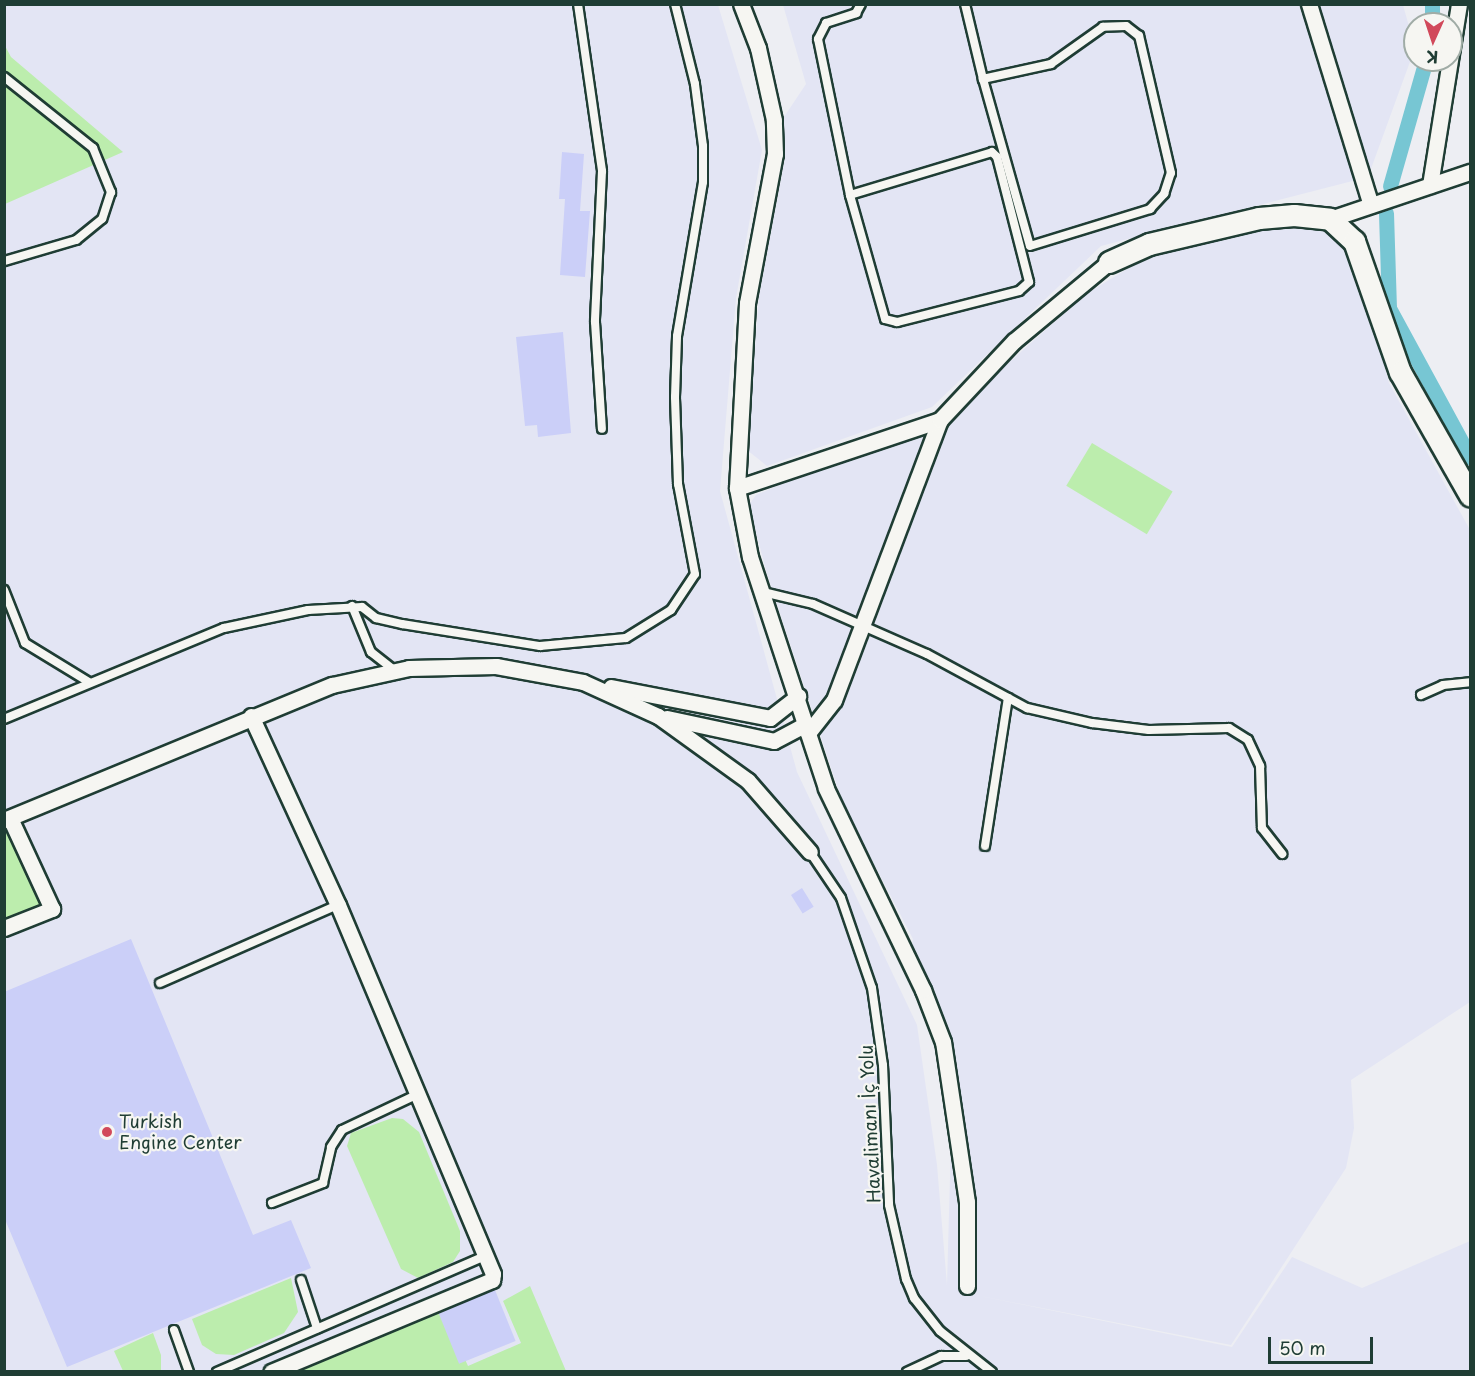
<!DOCTYPE html>
<html>
<head>
<meta charset="utf-8">
<style>
  body { margin:0 }
  #map { position:relative; width:1475px; height:1376px; overflow:hidden; background:#edeef3; font-family:"Playpen Sans",sans-serif }
  div>[style] { position:absolute }
  .built>* { inset:0; background:#e3e5f4 }
  .green>* { inset:0; background:#bcedad; transform-origin:0 0 }
  .canal>* { height:15px; margin:-7.5px; padding:0 7.5px; transform-origin:7.5px; border-radius:7.5px; background:#77c6d3 }
  .building>* { inset:0; background:#cbcff8; transform-origin:0 0 }
  .roads { filter:drop-shadow(2px 0 #1f3d34) drop-shadow(-2px 0 #1f3d34) drop-shadow(0 2px #1f3d34) drop-shadow(0 -2px #1f3d34) }
  .lane>* { height:8px; margin:-4px; padding:0 4px; transform-origin:4px; border-radius:4px; background:#f6f6f2 }
  .street>* { height:15px; margin:-7.5px; padding:0 7.5px; transform-origin:7.5px; border-radius:7.5px; background:#f6f6f2 }
  .secondary>* { height:21px; margin:-10.5px; padding:0 10.5px; transform-origin:10.5px; border-radius:10.5px; background:#f6f6f2 }
  .dots>* { width:16px; height:16px; translate:-50% -50%; box-sizing:border-box; border:3px solid #f6f6f2; border-radius:50% }
  span { translate:-50% -50%; white-space:nowrap; text-align:center; line-height:1.15; -webkit-text-stroke:4.5px #f6f6f2; paint-order:stroke }
  .poi-label { font-size:18px; color:#1f3d34 }
  .left { translate:0 -50%; text-align:left }
  .street-label { font-size:18px; color:#1f3d34 }
  .frame { position:absolute; inset:0; border:6px solid #1f3d34; pointer-events:none }
  .north { position:absolute; left:1403px; top:12px; width:60px; height:60px; box-sizing:border-box; background:#f6f6f2; border:2px solid #a0aca6; border-radius:50%; rotate:183deg; font-size:16px; font-weight:700; line-height:24px; text-align:center; color:#1f3d34 }
  .north::after { content:''; display:block; margin:auto; width:21px; height:27px; background:#d1495b; clip-path:polygon(50% 0,100% 100%,50% 72%,0 100%) }
  .scale { position:absolute; left:1268px; top:1337px; width:105px; height:27px; box-sizing:border-box; border:3px solid #1f3d34; border-top:0; padding-left:8px; font-size:18px; line-height:21px; white-space:nowrap; color:#1f3d34; -webkit-text-stroke:4px #f6f6f2; paint-order:stroke }
</style>
</head>
<body>
<div id="map">
  <div class="built">
    <div style="clip-path:polygon(5px 5px,718px 5px,762px 150px,736px 298px,720px 491px,797px 772px,917px 1025px,937px 1165px,947px 1285px,951px 1141px,928px 1010px,908px 970px,913px 939px,843px 804px,767px 574px,749px 505px,756px 495px,958px 408px,1086px 294px,1157px 251px,1275px 224px,1325px 227px,1355px 253px,1389px 383px,1470px 530px,1470px 1002px,1351px 1080px,1354px 1128px,1346px 1168px,1231px 1345px,970px 1294px,1232px 1347px,1292px 1257px,1362px 1288px,1470px 1241px,1470px 1371px,5px 1371px)"></div>
    <div style="clip-path:polygon(783px 5px,1403px 5px,1415px 48px,1368px 177px,1101px 246px,932px 407px,767px 466px,747px 450px,759px 297px,785px 158px,782px 120px,806px 84px)"></div>
  </div>
  <div class="green">
    <div style="clip-path:polygon(4px 44px,11px 57px,123px 152px,5px 204px)"></div>
    <div style="left:1092px;top:443px;width:94px;height:50px;rotate:31deg"></div>
    <div style="clip-path:polygon(4px 829px,50px 893px,40px 905px,5px 920px)"></div>
    <div style="clip-path:polygon(392px 1118px,403px 1119px,419px 1132px,460px 1231px,460px 1251px,453px 1262px,418px 1278px,401px 1269px,347px 1146px,351px 1133px)"></div>
    <div style="clip-path:polygon(291px 1278px,298px 1312px,284px 1333px,234px 1355px,216px 1354px,202px 1345px,192px 1319px)"></div>
    <div style="clip-path:polygon(530px 1286px,566px 1371px,286px 1372px,440px 1304px,468px 1366px,521px 1343px,503px 1301px)"></div>
    <div style="clip-path:polygon(153px 1333px,161px 1355px,161px 1371px,123px 1371px,114px 1351px)"></div>
  </div>
  <div class="canal">
    <div style="left:1432px;top:24px;width:20px;rotate:-90deg"></div>
    <div style="left:1390px;top:186px;width:131px;rotate:-74.1deg"></div>
    <div style="left:1386px;top:213px;width:95px;rotate:88.2deg"></div>
    <div style="left:1389px;top:308px;width:170px;rotate:61.5deg"></div>
  </div>
  <div class="building">
    <div style="clip-path:polygon(562px 152px,584px 154px,580px 211px,590px 211px,585px 277px,560px 275px,565px 199px,559px 199px)"></div>
    <div style="clip-path:polygon(563px 332px,571px 433px,538px 437px,537px 425px,525px 426px,516px 337px)"></div>
    <div style="left:802px;top:888px;width:22px;height:13px;rotate:58deg"></div>
    <div style="clip-path:polygon(131px 939px,253px 1235px,291px 1220px,311px 1268px,67px 1367px,4px 1217px,4px 992px)"></div>
    <div style="left:495px;top:1290px;width:55px;height:61px;rotate:68deg"></div>
  </div>
  <div class="roads">
    <div class="lane">
      <div style="left:578px;top:4px;width:169px;rotate:81.8deg"></div>
      <div style="left:602px;top:171px;width:151px;rotate:92.7deg"></div>
      <div style="left:595px;top:322px;width:107px;rotate:86.3deg"></div>
      <div style="left:965px;top:4px;width:77px;rotate:76.5deg"></div>
      <div style="left:983px;top:79px;width:173px;rotate:74.3deg"></div>
      <div style="left:1030px;top:246px;width:126px;rotate:-17.1deg"></div>
      <div style="left:1150px;top:209px;width:21px;rotate:-47deg"></div>
      <div style="left:1164px;top:194px;width:22px;rotate:-72deg"></div>
      <div style="left:1171px;top:173px;width:141px;rotate:-103.1deg"></div>
      <div style="left:1139px;top:36px;width:16px;rotate:-142deg"></div>
      <div style="left:1126px;top:26px;width:23px;rotate:178deg"></div>
      <div style="left:1103px;top:27px;width:64px;rotate:144.6deg"></div>
      <div style="left:1051px;top:64px;width:70px;rotate:167.6deg"></div>
      <div style="left:4px;top:77px;width:114px;rotate:38.6deg"></div>
      <div style="left:93px;top:148px;width:48px;rotate:67.8deg"></div>
      <div style="left:111px;top:192px;width:28px;rotate:108deg"></div>
      <div style="left:102px;top:219px;width:33px;rotate:141deg"></div>
      <div style="left:76px;top:240px;width:75px;rotate:163.7deg"></div>
      <div style="left:850px;top:195px;width:148px;rotate:-16.8deg"></div>
      <div style="left:992px;top:152px;width:7px;rotate:45deg"></div>
      <div style="left:997px;top:157px;width:129px;rotate:75.6deg"></div>
      <div style="left:1029px;top:282px;width:13px;rotate:138deg"></div>
      <div style="left:1019px;top:291px;width:126px;rotate:165.7deg"></div>
      <div style="left:897px;top:322px;width:12px;rotate:-166deg"></div>
      <div style="left:885px;top:319px;width:129px;rotate:-105.8deg"></div>
      <div style="left:850px;top:195px;width:159px;rotate:-101.6deg"></div>
      <div style="left:818px;top:39px;width:18px;rotate:-63deg"></div>
      <div style="left:826px;top:23px;width:32px;rotate:-18deg"></div>
      <div style="left:856px;top:13px;width:10px;rotate:-61deg"></div>
      <div style="left:4px;top:590px;width:57px;rotate:68.4deg"></div>
      <div style="left:25px;top:643px;width:75px;rotate:31.4deg"></div>
      <div style="left:763px;top:592px;width:51px;rotate:13.5deg"></div>
      <div style="left:813px;top:604px;width:124px;rotate:23.7deg"></div>
      <div style="left:927px;top:654px;width:114px;rotate:28.4deg"></div>
      <div style="left:1027px;top:708px;width:67px;rotate:13deg"></div>
      <div style="left:1092px;top:723px;width:57px;rotate:7deg"></div>
      <div style="left:1149px;top:730px;width:80px;rotate:-1.4deg"></div>
      <div style="left:1229px;top:728px;width:22px;rotate:32deg"></div>
      <div style="left:1248px;top:740px;width:29px;rotate:65deg"></div>
      <div style="left:1260px;top:766px;width:62px;rotate:88.2deg"></div>
      <div style="left:1262px;top:828px;width:33px;rotate:52deg"></div>
      <div style="left:352px;top:606px;width:50px;rotate:67.6deg"></div>
      <div style="left:371px;top:652px;width:31px;rotate:38deg"></div>
      <div style="left:1421px;top:695px;width:24px;rotate:-24deg"></div>
      <div style="left:1443px;top:685px;width:27px;rotate:-6deg"></div>
      <div style="left:4px;top:719px;width:238px;rotate:-22.5deg"></div>
      <div style="left:224px;top:628px;width:86px;rotate:-12.1deg"></div>
      <div style="left:308px;top:610px;width:54px;rotate:-3.2deg"></div>
      <div style="left:362px;top:607px;width:18px;rotate:38deg"></div>
      <div style="left:376px;top:618px;width:27px;rotate:13deg"></div>
      <div style="left:402px;top:624px;width:140px;rotate:9.1deg"></div>
      <div style="left:540px;top:646px;width:86px;rotate:-5.3deg"></div>
      <div style="left:626px;top:638px;width:53px;rotate:-31.9deg"></div>
      <div style="left:671px;top:610px;width:43px;rotate:-56.3deg"></div>
      <div style="left:695px;top:574px;width:92px;rotate:-100.7deg"></div>
      <div style="left:678px;top:484px;width:87px;rotate:-92deg"></div>
      <div style="left:675px;top:397px;width:61px;rotate:-88.1deg"></div>
      <div style="left:677px;top:336px;width:156px;rotate:-80.4deg"></div>
      <div style="left:703px;top:182px;width:36px;rotate:-90deg"></div>
      <div style="left:703px;top:146px;width:63px;rotate:-97.4deg"></div>
      <div style="left:695px;top:84px;width:82px;rotate:-104deg"></div>
      <div style="left:985px;top:846px;width:150px;rotate:-81.2deg"></div>
      <div style="left:810px;top:852px;width:55px;rotate:56deg"></div>
      <div style="left:841px;top:898px;width:95px;rotate:71deg"></div>
      <div style="left:872px;top:988px;width:78px;rotate:81.9deg"></div>
      <div style="left:883px;top:1065px;width:140px;rotate:87.5deg"></div>
      <div style="left:889px;top:1205px;width:76px;rotate:77.1deg"></div>
      <div style="left:906px;top:1279px;width:21px;rotate:67deg"></div>
      <div style="left:914px;top:1298px;width:42px;rotate:51.8deg"></div>
      <div style="left:940px;top:1331px;width:66px;rotate:38.3deg"></div>
      <div style="left:160px;top:983px;width:194px;rotate:-23.7deg"></div>
      <div style="left:272px;top:1203px;width:55px;rotate:-21.4deg"></div>
      <div style="left:323px;top:1183px;width:37px;rotate:-77deg"></div>
      <div style="left:331px;top:1147px;width:20px;rotate:-57deg"></div>
      <div style="left:342px;top:1130px;width:84px;rotate:-25.3deg"></div>
      <div style="left:301px;top:1280px;width:51px;rotate:71.6deg"></div>
      <div style="left:174px;top:1330px;width:45px;rotate:70.3deg"></div>
      <div style="left:217px;top:1372px;width:292px;rotate:-23.4deg"></div>
      <div style="left:907px;top:1372px;width:38px;rotate:-25deg"></div>
      <div style="left:941px;top:1356px;width:25px"></div>
    </div>
    <div class="street">
      <div style="left:1309px;top:4px;width:210px;rotate:72.9deg"></div>
      <div style="left:1430px;top:185px;width:183px;rotate:-80.9deg"></div>
      <div style="left:1330px;top:219px;width:148px;rotate:-18.6deg"></div>
      <div style="left:737px;top:488px;width:185px;rotate:-86.9deg"></div>
      <div style="left:747px;top:303px;width:152px;rotate:-79.4deg"></div>
      <div style="left:775px;top:154px;width:34px;rotate:-92deg"></div>
      <div style="left:774px;top:120px;width:74px;rotate:-102.5deg"></div>
      <div style="left:758px;top:48px;width:47px;rotate:-111.1deg"></div>
      <div style="left:611px;top:687px;width:162px;rotate:11deg"></div>
      <div style="left:770px;top:718px;width:36px;rotate:-38deg"></div>
      <div style="left:251px;top:716px;width:208px;rotate:65.3deg"></div>
      <div style="left:338px;top:905px;width:400px;rotate:67.2deg"></div>
      <div style="left:493px;top:1274px;width:6px;rotate:99deg"></div>
      <div style="left:492px;top:1280px;width:239px;rotate:157.4deg"></div>
      <div style="left:667px;top:718px;width:109px;rotate:12.1deg"></div>
      <div style="left:774px;top:741px;width:36px;rotate:-28deg"></div>
      <div style="left:808px;top:733px;width:42px;rotate:-51.8deg"></div>
      <div style="left:834px;top:700px;width:299px;rotate:-69.3deg"></div>
      <div style="left:4px;top:820px;width:355px;rotate:-22.4deg"></div>
      <div style="left:332px;top:685px;width:79px;rotate:-12.4deg"></div>
      <div style="left:409px;top:668px;width:87px;rotate:-1.3deg"></div>
      <div style="left:496px;top:666px;width:88px;rotate:10.4deg"></div>
      <div style="left:583px;top:682px;width:82px;rotate:24.4deg"></div>
      <div style="left:658px;top:716px;width:111px;rotate:35.8deg"></div>
      <div style="left:748px;top:781px;width:94px;rotate:48.9deg"></div>
      <div style="left:4px;top:928px;width:52px;rotate:-21.6deg"></div>
      <div style="left:52px;top:909px;width:100px;rotate:-114.8deg"></div>
      <div style="left:967px;top:1286px;width:84px;rotate:-90deg"></div>
      <div style="left:967px;top:1202px;width:162px;rotate:-98.5deg"></div>
      <div style="left:943px;top:1042px;width:56px;rotate:-111deg"></div>
      <div style="left:923px;top:990px;width:224px;rotate:-115.7deg"></div>
      <div style="left:826px;top:788px;width:243px;rotate:-108.2deg"></div>
      <div style="left:750px;top:557px;width:70px;rotate:-100.7deg"></div>
      <div style="left:737px;top:488px;width:214px;rotate:-18.5deg"></div>
      <div style="left:940px;top:420px;width:108px;rotate:-46.9deg"></div>
      <div style="left:1014px;top:341px;width:124px;rotate:-39.7deg"></div>
    </div>
    <div class="secondary">
      <div style="left:1109px;top:262px;width:44px;rotate:-24.2deg"></div>
      <div style="left:1149px;top:244px;width:113px;rotate:-13.3deg"></div>
      <div style="left:1259px;top:218px;width:35px;rotate:-5deg"></div>
      <div style="left:1294px;top:215px;width:36px;rotate:6deg"></div>
      <div style="left:1330px;top:219px;width:33px;rotate:43deg"></div>
      <div style="left:1354px;top:241px;width:139px;rotate:70.7deg"></div>
      <div style="left:1400px;top:372px;width:142px;rotate:60.4deg"></div>
    </div>
  </div>
  <div class="dots">
    <div style="left:107px;top:1132px;background:#d1495b"></div>
  </div>
  <div class="poi-label">
    <span class="left" style="left:119px;top:1132px">Turkish<br>Engine Center</span>
  </div>
  <div class="street-label">
    <span style="left:870px;top:1124px;rotate:-93deg">Havalimanı İç Yolu</span>
  </div>
  <div class="frame"></div>
  <div class="north">K</div>
  <div class="scale">50 m</div>
</div>
</body>
</html>
